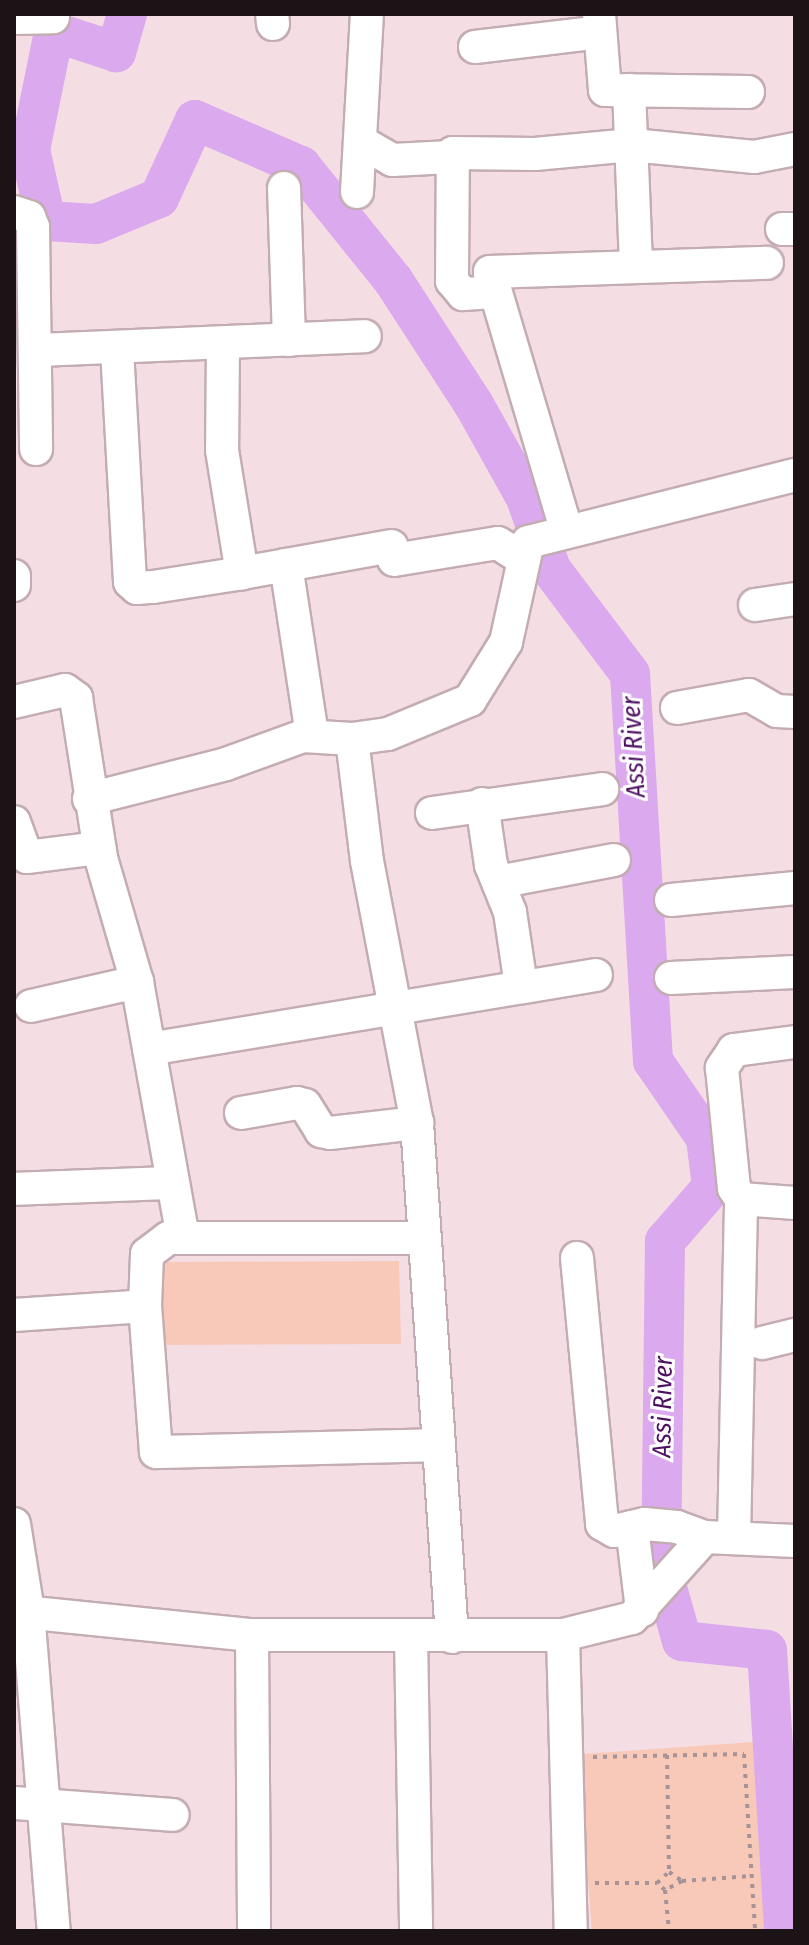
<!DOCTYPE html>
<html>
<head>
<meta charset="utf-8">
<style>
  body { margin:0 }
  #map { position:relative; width:809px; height:1945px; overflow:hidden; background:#f5dde4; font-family:"Fira Sans Condensed",sans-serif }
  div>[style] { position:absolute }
  .green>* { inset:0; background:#f8c9b8; transform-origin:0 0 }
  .river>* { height:40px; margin:-20px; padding:0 20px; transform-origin:20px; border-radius:20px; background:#dba9ee }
  .path>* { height:4px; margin-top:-2px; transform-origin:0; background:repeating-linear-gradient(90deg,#a59398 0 4px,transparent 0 10px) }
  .roads { filter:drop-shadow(2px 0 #c3acb2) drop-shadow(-2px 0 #c3acb2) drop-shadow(0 2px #c3acb2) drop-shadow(0 -2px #c3acb2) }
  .minor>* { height:32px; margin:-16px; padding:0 16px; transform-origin:16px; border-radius:16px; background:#fff }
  span { translate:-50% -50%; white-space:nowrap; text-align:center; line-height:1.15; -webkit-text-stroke:6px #fff; paint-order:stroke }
  .water-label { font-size:26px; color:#4e1061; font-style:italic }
  .frame { position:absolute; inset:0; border:16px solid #1b1315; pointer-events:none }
</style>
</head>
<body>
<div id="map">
  <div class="green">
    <div style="clip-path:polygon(399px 1261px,401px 1344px,156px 1345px,152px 1287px,167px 1262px)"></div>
    <div style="left:754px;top:1742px;width:189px;height:175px;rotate:86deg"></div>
  </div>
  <div class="river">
    <div style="left:127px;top:14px;width:40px;rotate:106deg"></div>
    <div style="left:116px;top:52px;width:65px;rotate:-162.1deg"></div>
    <div style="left:54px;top:32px;width:120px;rotate:101.5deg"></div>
    <div style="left:30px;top:150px;width:73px;rotate:77.3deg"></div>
    <div style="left:46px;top:221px;width:50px;rotate:3.4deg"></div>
    <div style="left:96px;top:224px;width:68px;rotate:-22.4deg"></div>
    <div style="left:159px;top:198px;width:86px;rotate:-65.2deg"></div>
    <div style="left:195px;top:120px;width:116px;rotate:23.5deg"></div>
    <div style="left:301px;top:166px;width:146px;rotate:51.1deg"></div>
    <div style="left:393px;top:280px;width:147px;rotate:57deg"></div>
    <div style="left:473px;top:403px;width:109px;rotate:60.8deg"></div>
    <div style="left:526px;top:498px;width:75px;rotate:70.6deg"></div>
    <div style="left:551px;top:569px;width:131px;rotate:53deg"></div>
    <div style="left:630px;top:674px;width:388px;rotate:86.6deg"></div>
    <div style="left:653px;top:1061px;width:93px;rotate:55.5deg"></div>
    <div style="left:706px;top:1138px;width:49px;rotate:83deg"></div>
    <div style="left:712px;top:1187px;width:72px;rotate:131deg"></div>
    <div style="left:665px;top:1241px;width:325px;rotate:90.7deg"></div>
    <div style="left:661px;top:1566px;width:78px;rotate:74.4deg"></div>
    <div style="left:682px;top:1641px;width:85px;rotate:6deg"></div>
    <div style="left:767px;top:1650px;width:282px;rotate:86.5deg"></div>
  </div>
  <div class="path">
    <div style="left:667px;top:1755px;width:117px;rotate:89deg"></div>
    <div style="left:593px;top:1757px;width:151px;rotate:-1.1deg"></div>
    <div style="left:744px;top:1754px;width:177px;rotate:86.4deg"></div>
    <div style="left:682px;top:1881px;width:19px;rotate:152deg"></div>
    <div style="left:665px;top:1890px;width:11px;rotate:-139deg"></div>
    <div style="left:657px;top:1883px;width:16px;rotate:-43deg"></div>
    <div style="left:669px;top:1872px;width:16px;rotate:35deg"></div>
    <div style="left:682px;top:1881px;width:69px;rotate:-4.1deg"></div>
    <div style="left:595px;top:1883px;width:62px"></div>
    <div style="left:665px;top:1890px;width:41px;rotate:84.4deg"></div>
  </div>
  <div class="roads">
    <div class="minor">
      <div style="left:272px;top:14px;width:10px;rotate:84deg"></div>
      <div style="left:599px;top:14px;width:76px;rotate:85.5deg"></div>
      <div style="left:605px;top:90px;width:143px;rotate:0.8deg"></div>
      <div style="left:14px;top:18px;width:39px;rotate:-1deg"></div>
      <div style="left:475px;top:47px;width:126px;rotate:-6.8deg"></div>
      <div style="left:629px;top:90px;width:175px;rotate:87.7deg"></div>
      <div style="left:363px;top:143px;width:34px;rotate:30deg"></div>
      <div style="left:392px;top:160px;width:59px;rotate:-2.9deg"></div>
      <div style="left:284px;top:188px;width:152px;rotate:88.1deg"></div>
      <div style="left:357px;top:192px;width:178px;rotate:-86.8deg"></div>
      <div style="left:14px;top:212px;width:16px;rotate:18deg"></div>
      <div style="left:29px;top:217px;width:11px;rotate:68deg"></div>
      <div style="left:33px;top:227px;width:222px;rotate:89.2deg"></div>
      <div style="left:782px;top:229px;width:13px"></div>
      <div style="left:494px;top:292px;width:31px;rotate:176deg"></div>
      <div style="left:463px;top:294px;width:17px;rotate:-130deg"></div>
      <div style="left:452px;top:281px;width:128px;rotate:-89.6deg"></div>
      <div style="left:453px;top:153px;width:82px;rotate:0.7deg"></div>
      <div style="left:535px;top:154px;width:97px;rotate:-5.3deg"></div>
      <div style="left:632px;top:145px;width:123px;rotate:5.6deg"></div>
      <div style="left:754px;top:157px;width:42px;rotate:-11deg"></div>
      <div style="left:223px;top:344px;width:106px;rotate:90.5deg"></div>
      <div style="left:222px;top:450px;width:125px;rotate:80.8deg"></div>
      <div style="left:242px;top:573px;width:152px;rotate:-10.2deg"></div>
      <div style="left:117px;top:349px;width:233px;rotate:86.8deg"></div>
      <div style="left:130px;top:582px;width:9px;rotate:41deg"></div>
      <div style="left:137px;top:588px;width:16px;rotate:-4deg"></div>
      <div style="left:153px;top:587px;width:90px;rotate:-8.9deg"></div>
      <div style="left:37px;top:350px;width:328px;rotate:-2.4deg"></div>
      <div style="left:566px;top:529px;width:268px;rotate:-106.5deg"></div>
      <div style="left:490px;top:272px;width:277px;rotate:-1.9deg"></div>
      <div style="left:394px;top:560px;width:105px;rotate:-9.3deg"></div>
      <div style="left:498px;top:543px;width:27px;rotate:33deg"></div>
      <div style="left:286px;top:565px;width:172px;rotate:81.3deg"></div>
      <div style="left:14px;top:576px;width:9px;rotate:90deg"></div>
      <div style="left:755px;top:605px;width:40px;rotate:-8.5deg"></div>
      <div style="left:14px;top:702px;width:52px;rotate:-13.2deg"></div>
      <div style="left:65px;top:690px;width:14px;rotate:36deg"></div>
      <div style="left:76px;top:698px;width:162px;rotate:81.1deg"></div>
      <div style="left:101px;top:858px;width:129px;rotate:73.8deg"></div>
      <div style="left:137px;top:982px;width:259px;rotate:79.8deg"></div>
      <div style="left:677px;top:708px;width:73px;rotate:-10.2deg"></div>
      <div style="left:749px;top:695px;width:32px;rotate:30deg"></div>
      <div style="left:777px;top:711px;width:18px;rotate:3deg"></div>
      <div style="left:352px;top:739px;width:123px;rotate:83deg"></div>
      <div style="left:367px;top:861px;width:267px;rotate:79.2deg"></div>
      <div style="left:417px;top:1123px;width:515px;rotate:86.1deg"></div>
      <div style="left:89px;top:799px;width:141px;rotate:-14.3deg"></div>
      <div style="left:226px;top:764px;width:82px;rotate:-20deg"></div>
      <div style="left:303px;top:736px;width:49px;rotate:3.5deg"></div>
      <div style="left:352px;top:739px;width:36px;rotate:-8deg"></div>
      <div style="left:388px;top:734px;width:89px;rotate:-22.5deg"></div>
      <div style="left:470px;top:700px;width:68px;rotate:-58.2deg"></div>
      <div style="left:506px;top:642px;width:102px;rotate:-77.6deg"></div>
      <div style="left:528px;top:542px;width:275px;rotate:-14.1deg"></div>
      <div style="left:482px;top:804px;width:62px;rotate:81.6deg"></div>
      <div style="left:491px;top:865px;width:51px;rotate:68deg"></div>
      <div style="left:510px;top:912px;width:75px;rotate:81.5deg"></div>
      <div style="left:432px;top:813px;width:172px;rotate:-8deg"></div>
      <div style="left:14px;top:822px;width:37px;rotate:70deg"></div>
      <div style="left:27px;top:857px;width:73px;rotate:-7.1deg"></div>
      <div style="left:498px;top:882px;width:118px;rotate:-10.7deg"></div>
      <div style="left:671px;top:900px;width:125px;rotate:-5.5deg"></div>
      <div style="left:671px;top:978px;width:124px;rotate:-2.8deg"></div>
      <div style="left:31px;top:1006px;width:109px;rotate:-12.8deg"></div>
      <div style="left:795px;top:1042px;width:62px;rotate:172.5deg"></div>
      <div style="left:734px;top:1050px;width:22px;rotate:124deg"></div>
      <div style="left:722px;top:1068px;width:121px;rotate:84.3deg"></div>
      <div style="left:734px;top:1188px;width:13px;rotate:58deg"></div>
      <div style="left:741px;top:1199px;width:54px;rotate:4.2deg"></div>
      <div style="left:149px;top:1049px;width:453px;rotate:-9.4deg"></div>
      <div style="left:241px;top:1113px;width:57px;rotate:-10.1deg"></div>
      <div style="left:297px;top:1103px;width:8px;rotate:14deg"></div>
      <div style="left:305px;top:1105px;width:31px;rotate:58deg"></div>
      <div style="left:321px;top:1131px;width:9px;rotate:13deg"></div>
      <div style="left:330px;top:1133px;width:88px;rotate:-6.6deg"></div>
      <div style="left:14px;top:1189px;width:158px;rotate:-2.2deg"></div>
      <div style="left:577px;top:1258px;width:267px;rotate:84.6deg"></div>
      <div style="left:602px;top:1524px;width:14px;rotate:30deg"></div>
      <div style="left:614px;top:1531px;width:31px;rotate:-13deg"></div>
      <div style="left:644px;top:1524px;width:33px;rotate:5deg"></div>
      <div style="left:677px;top:1527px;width:30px;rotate:20deg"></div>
      <div style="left:145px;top:1306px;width:146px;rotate:85.7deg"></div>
      <div style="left:156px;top:1452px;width:281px;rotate:-1.4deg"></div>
      <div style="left:14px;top:1315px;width:131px;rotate:-3.9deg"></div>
      <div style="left:145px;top:1306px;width:52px;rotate:-87.8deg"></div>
      <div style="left:147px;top:1254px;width:26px;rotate:-37deg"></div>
      <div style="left:168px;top:1238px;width:257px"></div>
      <div style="left:762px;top:1343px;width:34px;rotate:-14deg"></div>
      <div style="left:14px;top:1524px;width:88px;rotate:80.9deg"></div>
      <div style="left:28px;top:1611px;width:321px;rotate:85.4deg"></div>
      <div style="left:632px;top:1527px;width:84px;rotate:83.1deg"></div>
      <div style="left:734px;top:1538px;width:339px;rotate:-88.8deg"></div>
      <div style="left:14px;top:1611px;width:239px;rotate:5.8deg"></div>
      <div style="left:252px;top:1635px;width:311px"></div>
      <div style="left:563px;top:1635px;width:71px;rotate:-13.8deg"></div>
      <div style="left:632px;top:1618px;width:109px;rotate:-48deg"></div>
      <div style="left:705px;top:1537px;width:90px;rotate:2.5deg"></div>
      <div style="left:252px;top:1635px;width:296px;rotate:89.6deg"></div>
      <div style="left:563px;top:1635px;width:296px;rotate:88.5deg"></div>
      <div style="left:411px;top:1637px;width:294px;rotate:89deg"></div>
      <div style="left:14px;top:1803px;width:159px;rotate:4.3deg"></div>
    </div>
  </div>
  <div class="water-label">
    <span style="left:634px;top:747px;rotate:-93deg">Assi River</span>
    <span style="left:663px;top:1407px;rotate:-89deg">Assi River</span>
  </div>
  <div class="frame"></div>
</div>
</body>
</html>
